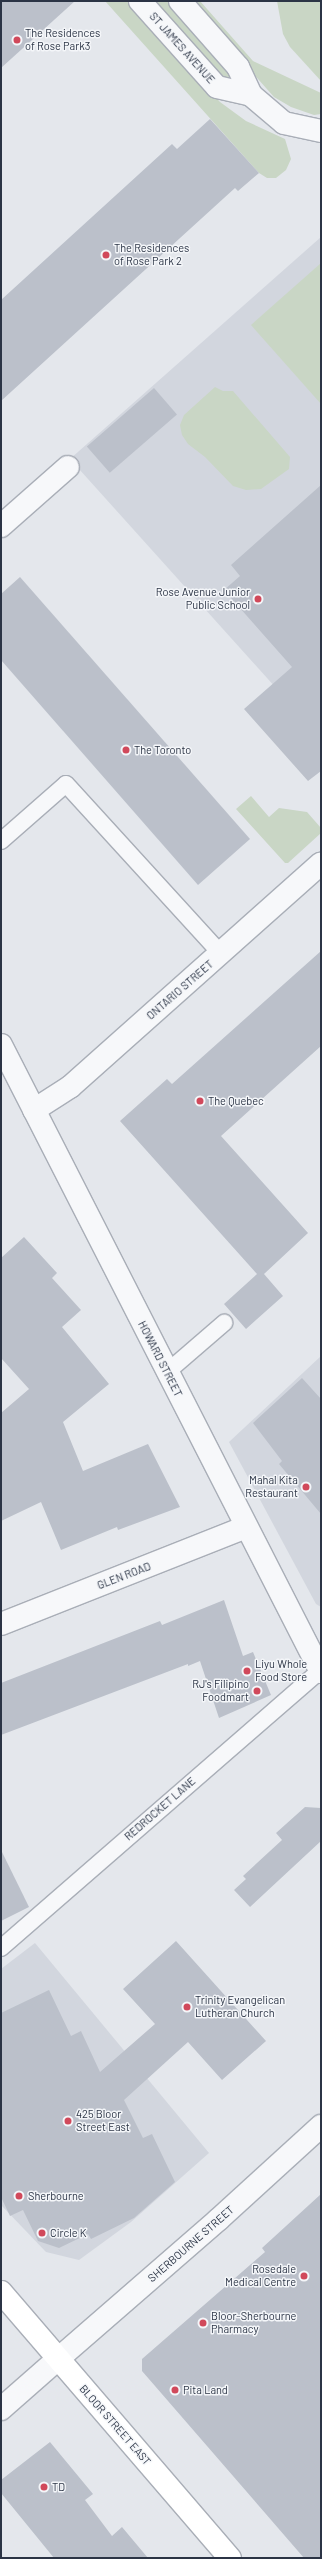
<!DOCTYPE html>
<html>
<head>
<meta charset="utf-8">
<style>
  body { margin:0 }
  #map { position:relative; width:322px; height:2559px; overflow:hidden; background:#e4e7ec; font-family:Barlow,sans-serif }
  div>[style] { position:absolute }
  .built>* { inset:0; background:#d2d6de }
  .green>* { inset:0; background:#c9d6c5 }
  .building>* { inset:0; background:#bbc0ca; transform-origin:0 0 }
  .roads { filter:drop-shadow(1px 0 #a9aeb7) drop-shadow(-1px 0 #a9aeb7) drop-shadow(0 1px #a9aeb7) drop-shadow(0 -1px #a9aeb7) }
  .service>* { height:16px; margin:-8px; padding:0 8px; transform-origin:8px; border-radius:8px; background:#f7f8fa }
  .minor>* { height:22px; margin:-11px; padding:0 11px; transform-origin:11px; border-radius:11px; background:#f7f8fa }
  .tertiary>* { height:22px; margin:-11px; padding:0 11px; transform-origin:11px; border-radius:11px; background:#f7f8fa }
  .primary>* { height:22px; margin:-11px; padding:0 11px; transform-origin:11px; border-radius:11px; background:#fff }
  .dots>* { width:11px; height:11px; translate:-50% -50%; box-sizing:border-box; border:2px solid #f4f6f9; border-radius:50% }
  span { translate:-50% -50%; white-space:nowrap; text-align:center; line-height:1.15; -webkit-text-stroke:3px #f4f6f9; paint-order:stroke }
  .poi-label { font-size:11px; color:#2b3445 }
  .left { translate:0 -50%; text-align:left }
  .right { translate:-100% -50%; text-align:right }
  .street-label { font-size:11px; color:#2b3445 }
  .frame { position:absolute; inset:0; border:2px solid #2b3445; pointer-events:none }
</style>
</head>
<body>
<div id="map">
  <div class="built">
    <div style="clip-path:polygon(321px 237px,321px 738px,70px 459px)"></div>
    <div style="clip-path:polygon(321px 1356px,321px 1607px,316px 1604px,229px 1442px)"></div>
    <div style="clip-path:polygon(35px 1943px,209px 2153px,131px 2222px,79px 2260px,46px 2252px,1px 2205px,1px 1969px)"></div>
  </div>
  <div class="green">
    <div style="clip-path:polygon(105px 1px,127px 1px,220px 102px,246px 121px,285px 139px,291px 159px,286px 170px,276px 178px,267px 178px,259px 173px)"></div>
    <div style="clip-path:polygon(151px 1px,168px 1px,230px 71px,230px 80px,225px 81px)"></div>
    <div style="clip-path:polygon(189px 1px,200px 1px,253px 61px,321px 93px,321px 114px,314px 115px,291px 107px,274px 97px)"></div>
    <div style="clip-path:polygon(277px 1px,321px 1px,321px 81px,290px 47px,283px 34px)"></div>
    <div style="clip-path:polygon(321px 263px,321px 404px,251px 325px)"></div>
    <div style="clip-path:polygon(215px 387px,223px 391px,233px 391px,290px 457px,289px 469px,261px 489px,246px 490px,233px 486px,205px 457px,188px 444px,182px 435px,180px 425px,184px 415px)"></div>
    <div style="clip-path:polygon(251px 796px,269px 817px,279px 808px,307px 812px,321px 828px,321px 833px,288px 863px,285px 863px,236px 809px)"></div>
  </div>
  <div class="building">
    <div style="clip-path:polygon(1px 1px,75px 1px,1px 68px)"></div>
    <div style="clip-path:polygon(210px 119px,259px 173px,238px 191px,235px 188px,1px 401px,1px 300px,172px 144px,177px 149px)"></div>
    <div style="left:154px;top:388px;width:35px;height:89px;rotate:49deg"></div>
    <div style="clip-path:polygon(321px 485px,321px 771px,308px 781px,244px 709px,292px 667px,224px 590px,240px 576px,231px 565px)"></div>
    <div style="clip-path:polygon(20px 577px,250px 839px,198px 885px,1px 660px,1px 594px)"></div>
    <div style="clip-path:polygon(321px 951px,321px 1046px,221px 1136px,308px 1233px,264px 1274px,283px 1296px,246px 1329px,224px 1304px,257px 1274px,120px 1121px,167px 1079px,172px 1084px)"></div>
    <div style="clip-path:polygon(24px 1237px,57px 1273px,52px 1278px,81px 1310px,62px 1327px,109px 1384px,63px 1422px,83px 1471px,148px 1444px,180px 1507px,118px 1530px,117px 1527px,61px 1550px,41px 1502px,1px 1521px,1px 1413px,29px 1389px,1px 1358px,1px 1258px)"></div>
    <div style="clip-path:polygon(302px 1378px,321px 1399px,321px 1514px,279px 1464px,282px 1461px,253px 1423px)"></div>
    <div style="clip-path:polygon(224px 1600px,243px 1656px,253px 1652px,271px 1695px,219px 1718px,200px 1661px,188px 1666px,188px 1664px,1px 1735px,1px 1683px,160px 1621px,162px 1625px)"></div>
    <div style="clip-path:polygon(305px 1807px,321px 1808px,321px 1841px,250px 1907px,234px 1890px,246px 1879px,243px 1876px,282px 1840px,276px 1833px)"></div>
    <div style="clip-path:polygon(1px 1850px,29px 1907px,1px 1921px)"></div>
    <div style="clip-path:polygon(176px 1941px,266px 2041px,222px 2080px,188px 2042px,124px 2100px,143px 2138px,152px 2134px,175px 2182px,134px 2218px,91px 2239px,88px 2234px,59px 2248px,38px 2241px,23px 2210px,10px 2216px,1px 2197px,1px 2013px,49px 1990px,71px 2036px,81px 2031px,100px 2072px,155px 2024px,123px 1989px)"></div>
    <div style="clip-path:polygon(321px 2194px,321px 2558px,304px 2558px,142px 2371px,142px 2359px,265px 2252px,262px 2248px)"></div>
    <div style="clip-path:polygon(50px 2442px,93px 2494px,85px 2500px,112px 2536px,122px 2527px,148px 2558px,54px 2558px,1px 2493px,1px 2480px)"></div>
  </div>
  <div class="roads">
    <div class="service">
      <div style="left:1px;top:841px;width:86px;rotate:-41.2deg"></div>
      <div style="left:66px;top:784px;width:230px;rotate:47.6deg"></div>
      <div style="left:166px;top:1373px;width:77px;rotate:-40.8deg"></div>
      <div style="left:1px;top:1948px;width:422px;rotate:-41deg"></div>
    </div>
    <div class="minor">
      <div style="left:140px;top:1px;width:115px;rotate:48.2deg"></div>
      <div style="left:217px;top:87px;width:35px;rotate:13deg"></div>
      <div style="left:251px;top:95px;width:43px;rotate:40.3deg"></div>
      <div style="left:284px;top:123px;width:38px;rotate:12deg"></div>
      <div style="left:180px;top:1px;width:88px;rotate:48.7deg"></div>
      <div style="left:238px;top:67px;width:31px;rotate:65deg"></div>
      <div style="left:1px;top:526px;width:89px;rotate:-41.4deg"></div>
      <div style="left:1px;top:1045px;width:704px;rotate:62.96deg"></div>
      <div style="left:34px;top:1110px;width:43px;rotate:-32.6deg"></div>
      <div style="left:70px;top:1087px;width:336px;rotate:-41.7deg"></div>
      <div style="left:1px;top:1624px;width:264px;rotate:-21.6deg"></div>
      <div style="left:1px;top:2409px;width:76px;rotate:-41.3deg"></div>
    </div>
    <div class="tertiary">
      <div style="left:58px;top:2359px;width:213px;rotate:-41deg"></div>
      <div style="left:219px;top:2219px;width:138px;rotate:-42.4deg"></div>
    </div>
    <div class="primary">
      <div style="left:1px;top:2292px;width:351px;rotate:49.3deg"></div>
    </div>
  </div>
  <div class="dots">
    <div style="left:17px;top:40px;background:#d1495b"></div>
    <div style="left:106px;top:255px;background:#d1495b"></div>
    <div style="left:258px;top:599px;background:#d1495b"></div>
    <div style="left:126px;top:750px;background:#d1495b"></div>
    <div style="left:200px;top:1101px;background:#d1495b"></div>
    <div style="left:306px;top:1487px;background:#d1495b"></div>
    <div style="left:247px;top:1671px;background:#d1495b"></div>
    <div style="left:257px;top:1691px;background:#d1495b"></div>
    <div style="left:187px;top:2007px;background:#d1495b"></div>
    <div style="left:68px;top:2121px;background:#d1495b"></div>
    <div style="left:19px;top:2196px;background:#d1495b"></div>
    <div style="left:42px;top:2233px;background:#d1495b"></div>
    <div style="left:304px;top:2276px;background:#d1495b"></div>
    <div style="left:203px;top:2323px;background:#d1495b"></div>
    <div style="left:175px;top:2390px;background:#d1495b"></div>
    <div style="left:44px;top:2487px;background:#d1495b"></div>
  </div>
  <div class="poi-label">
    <span class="left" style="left:25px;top:40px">The Residences<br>of Rose Park3</span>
    <span class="left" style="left:114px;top:255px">The Residences<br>of Rose Park 2</span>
    <span class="right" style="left:250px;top:599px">Rose Avenue Junior<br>Public School</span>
    <span class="left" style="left:134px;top:750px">The Toronto</span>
    <span class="left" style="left:208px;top:1101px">The Quebec</span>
    <span class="right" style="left:298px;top:1487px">Mahal Kita<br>Restaurant</span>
    <span class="left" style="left:255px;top:1671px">Liyu Whole<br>Food Store</span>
    <span class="right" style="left:249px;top:1691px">RJ's Filipino<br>Foodmart</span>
    <span class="left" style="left:195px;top:2007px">Trinity Evangelican<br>Lutheran Church</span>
    <span class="left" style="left:76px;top:2121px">425 Bloor<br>Street East</span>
    <span class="left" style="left:28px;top:2196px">Sherbourne</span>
    <span class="left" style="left:50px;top:2233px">Circle K</span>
    <span class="right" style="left:296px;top:2276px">Rosedale<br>Medical Centre</span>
    <span class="left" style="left:211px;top:2323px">Bloor-Sherbourne<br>Pharmacy</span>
    <span class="left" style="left:183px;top:2390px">Pita Land</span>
    <span class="left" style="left:52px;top:2487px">TD</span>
  </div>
  <div class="street-label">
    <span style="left:182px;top:48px;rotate:48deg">ST JAMES AVENUE</span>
    <span style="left:180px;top:990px;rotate:-41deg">ONTARIO STREET</span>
    <span style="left:160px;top:1359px;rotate:63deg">HOWARD STREET</span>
    <span style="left:124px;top:1576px;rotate:-21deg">GLEN ROAD</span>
    <span style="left:160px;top:1809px;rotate:-41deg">REDROCKET LANE</span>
    <span style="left:191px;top:2244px;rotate:-41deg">SHERBOURNE STREET</span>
    <span style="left:115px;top:2425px;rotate:49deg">BLOOR STREET EAST</span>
  </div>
  <div class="frame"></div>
</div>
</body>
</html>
